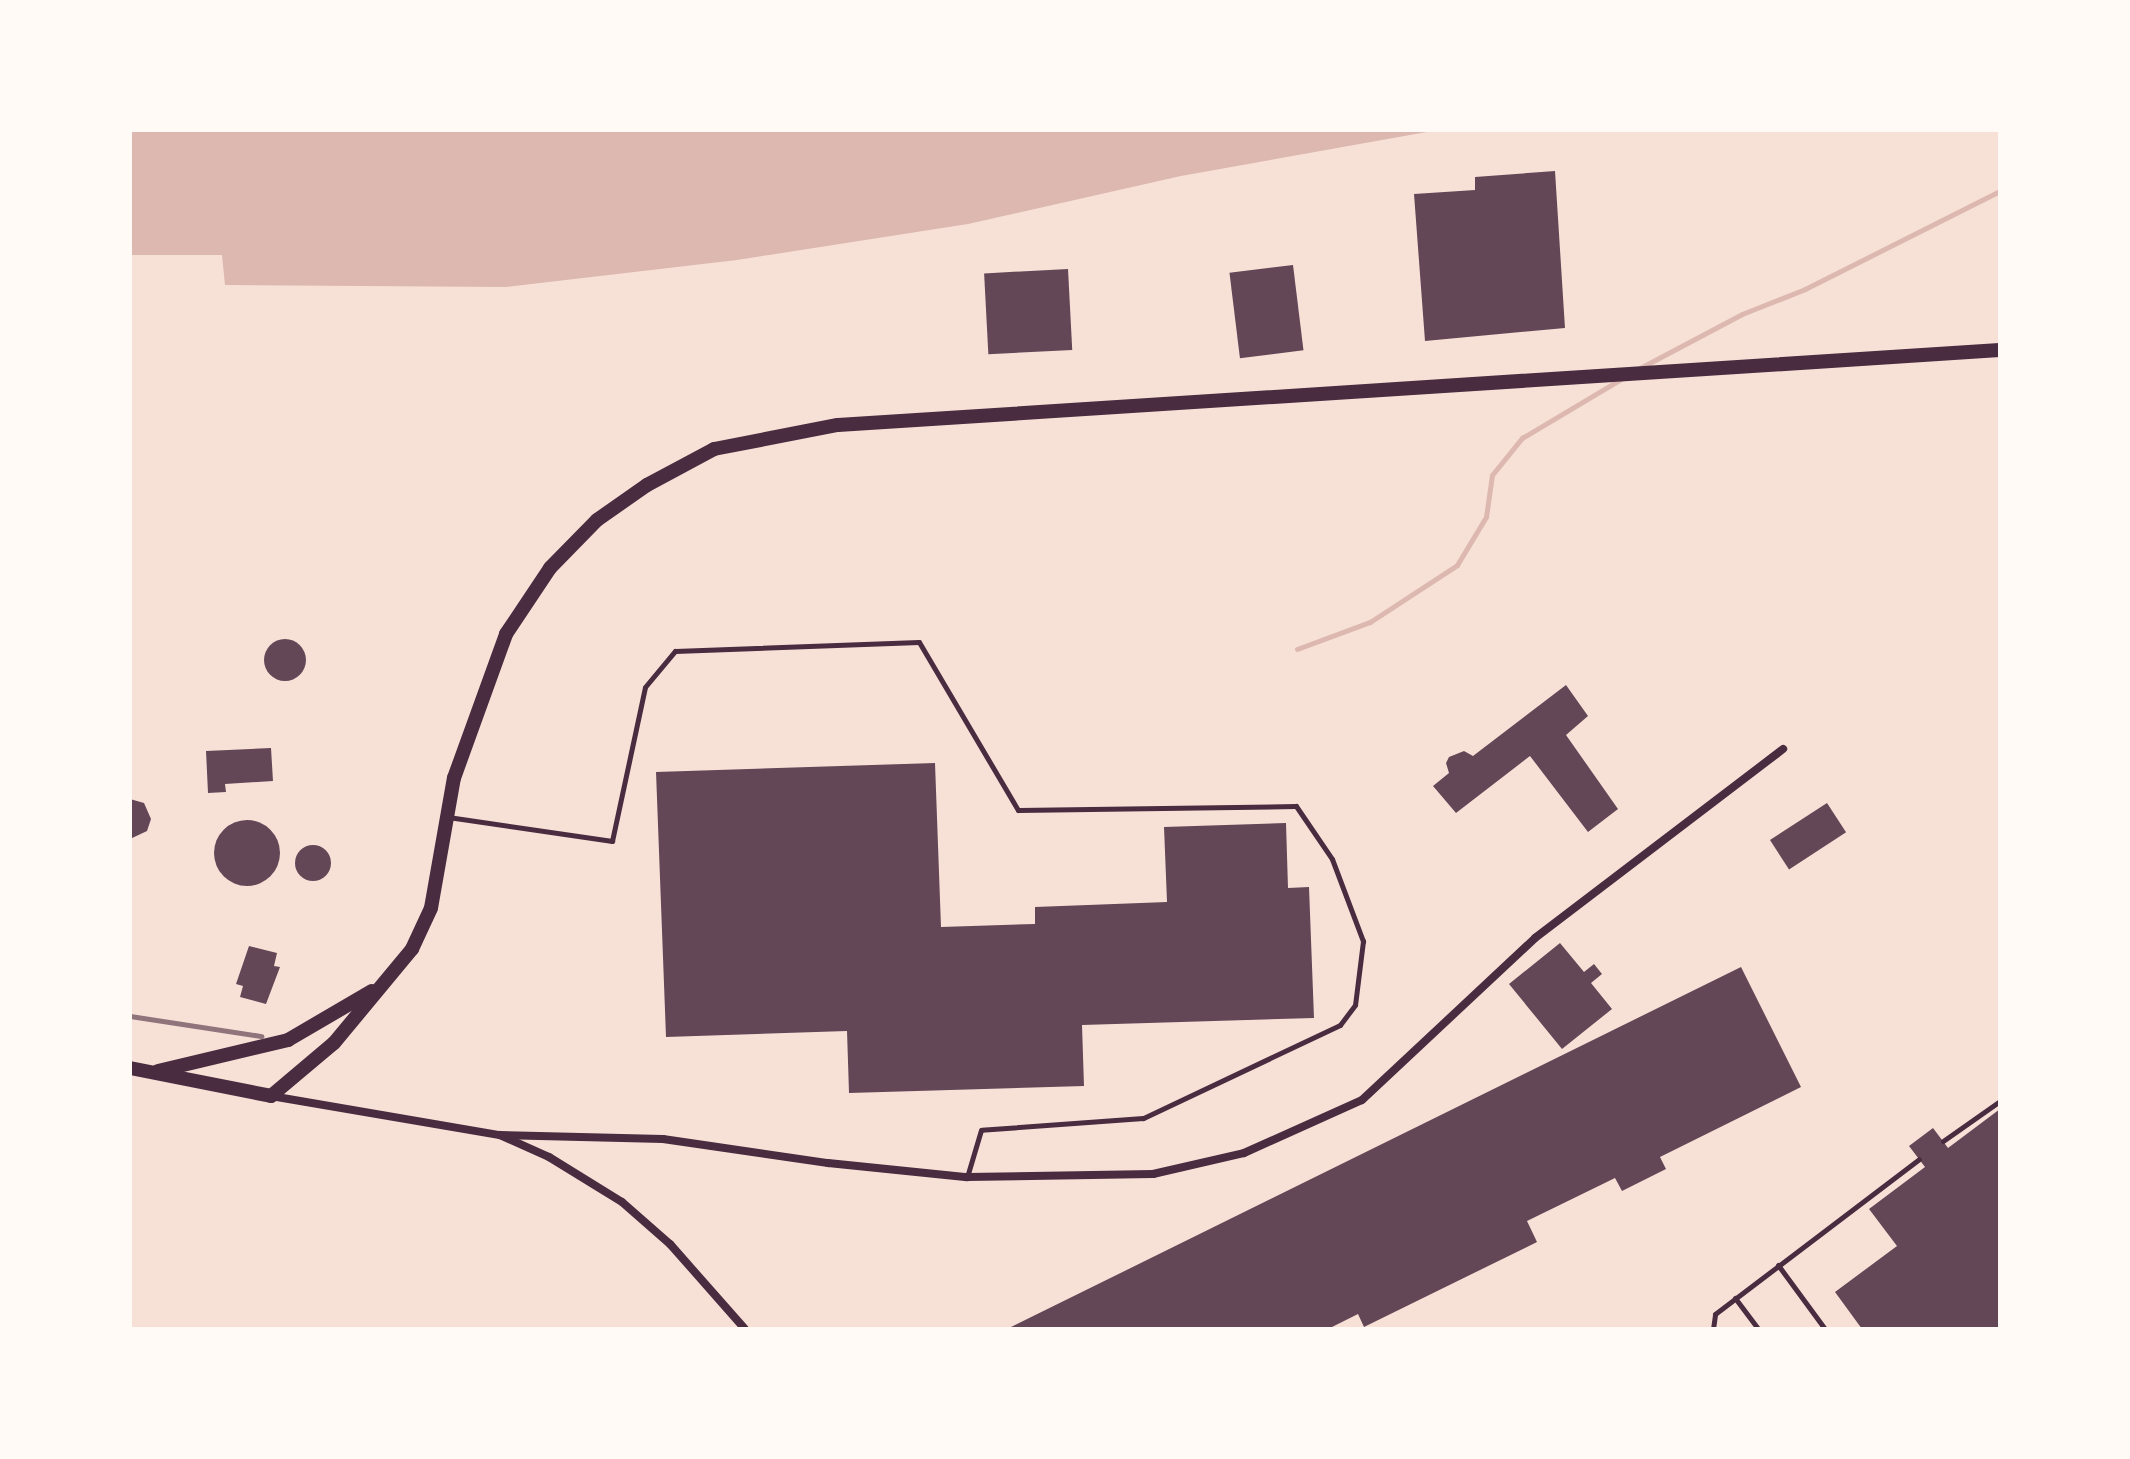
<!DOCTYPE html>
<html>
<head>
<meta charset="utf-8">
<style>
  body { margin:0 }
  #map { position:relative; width:2130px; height:1459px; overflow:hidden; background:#f7e1d7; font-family:Jost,sans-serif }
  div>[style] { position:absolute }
  .water>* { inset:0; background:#dcb8b0 }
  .stream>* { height:5px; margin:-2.5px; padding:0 2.5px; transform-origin:2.5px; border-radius:2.5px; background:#dcb8b0 }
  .building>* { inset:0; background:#644757; transform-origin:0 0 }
  .round { border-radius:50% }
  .service>* { height:5px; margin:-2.5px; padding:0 2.5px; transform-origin:2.5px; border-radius:2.5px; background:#4a2c40 }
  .minor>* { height:8px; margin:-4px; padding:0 4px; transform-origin:4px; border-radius:4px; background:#4a2c40 }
  .secondary>* { height:14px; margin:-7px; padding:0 7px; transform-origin:7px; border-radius:7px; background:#4a2c40 }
  .rail>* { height:5px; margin:-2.5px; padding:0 2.5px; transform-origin:2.5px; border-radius:2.5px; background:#8f747c }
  span { translate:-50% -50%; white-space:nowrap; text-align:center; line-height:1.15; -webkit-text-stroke:6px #fffaf5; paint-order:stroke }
  .frame { position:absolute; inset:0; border:132px solid #fffaf5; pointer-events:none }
</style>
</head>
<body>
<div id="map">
  <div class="water">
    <div style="clip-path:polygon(130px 130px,1438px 130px,1181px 176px,968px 224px,737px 260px,506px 287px,225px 285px,222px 255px,130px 255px)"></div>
  </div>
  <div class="stream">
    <div style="left:1640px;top:368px;width:115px;rotate:-27.9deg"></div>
    <div style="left:1742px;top:314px;width:68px;rotate:-21.6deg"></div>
    <div style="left:1805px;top:289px;width:218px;rotate:-26.7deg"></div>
    <div style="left:1297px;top:649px;width:78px;rotate:-20.3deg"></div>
    <div style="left:1370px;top:622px;width:104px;rotate:-33.2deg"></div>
    <div style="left:1457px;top:565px;width:56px;rotate:-58.9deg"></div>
    <div style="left:1486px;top:517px;width:42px;rotate:-81.9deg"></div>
    <div style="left:1492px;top:475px;width:48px;rotate:-51deg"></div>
    <div style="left:1522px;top:438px;width:115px;rotate:-30.8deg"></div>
  </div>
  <div class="building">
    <div style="clip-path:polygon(1555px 171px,1565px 328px,1425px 341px,1414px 194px,1475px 190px,1475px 177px)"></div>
    <div style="left:1293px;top:265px;width:86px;height:64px;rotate:83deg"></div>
    <div style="left:1068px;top:269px;width:81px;height:84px;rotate:87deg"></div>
    <div class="round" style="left:264px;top:639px;width:42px;height:42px"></div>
    <div style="clip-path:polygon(1566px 685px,1588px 716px,1566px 735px,1618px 809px,1588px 832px,1530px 756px,1456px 813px,1433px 786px,1449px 773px,1446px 763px,1449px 757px,1464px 751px,1473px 756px)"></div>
    <div style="clip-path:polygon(271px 748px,273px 781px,225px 784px,226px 792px,208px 793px,206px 751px)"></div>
    <div style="clip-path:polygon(935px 763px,941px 927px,1035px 924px,1035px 907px,1167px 902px,1164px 827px,1286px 823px,1288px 888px,1309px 887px,1314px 1018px,1082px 1025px,1084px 1086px,849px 1093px,847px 1031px,666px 1037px,656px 772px)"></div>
    <div style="clip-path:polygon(130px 799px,144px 803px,151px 819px,147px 831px,130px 839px)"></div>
    <div style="left:1827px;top:803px;width:35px;height:68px;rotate:57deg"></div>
    <div class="round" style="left:214px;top:820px;width:66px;height:66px"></div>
    <div class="round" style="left:295px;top:845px;width:36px;height:36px"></div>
    <div style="clip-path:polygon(1560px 943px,1584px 972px,1594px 964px,1602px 974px,1591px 983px,1612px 1009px,1562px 1049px,1509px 984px)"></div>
    <div style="clip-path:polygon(249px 946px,277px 953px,274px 966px,280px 967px,266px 1004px,240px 997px,243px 986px,236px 984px)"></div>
    <div style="clip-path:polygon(1741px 967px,1801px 1087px,1660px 1157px,1666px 1169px,1622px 1191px,1615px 1178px,1527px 1221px,1537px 1242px,1364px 1327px,1358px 1314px,1328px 1329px,1007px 1329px)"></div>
    <div style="clip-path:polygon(2000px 1109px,2000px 1329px,1862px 1329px,1835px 1292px,1897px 1246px,1869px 1209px,1925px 1167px,1909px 1146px,1933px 1128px,1948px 1148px)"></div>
  </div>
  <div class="service">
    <div style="left:448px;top:817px;width:166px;rotate:8.3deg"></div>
    <div style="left:612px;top:841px;width:157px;rotate:-77.9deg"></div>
    <div style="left:645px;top:687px;width:47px;rotate:-50.2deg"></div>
    <div style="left:675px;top:651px;width:244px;rotate:-2.1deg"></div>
    <div style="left:919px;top:642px;width:195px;rotate:59.5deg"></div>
    <div style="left:1018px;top:810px;width:278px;rotate:-0.8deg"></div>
    <div style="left:1296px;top:806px;width:64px;rotate:55.8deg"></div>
    <div style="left:1332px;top:859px;width:88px;rotate:69.3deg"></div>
    <div style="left:1363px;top:941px;width:64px;rotate:97.1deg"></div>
    <div style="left:1355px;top:1005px;width:25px;rotate:127deg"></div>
    <div style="left:1340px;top:1025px;width:218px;rotate:154.7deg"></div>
    <div style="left:1143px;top:1118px;width:162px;rotate:175.8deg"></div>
    <div style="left:981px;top:1130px;width:49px;rotate:106.6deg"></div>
    <div style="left:1943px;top:1141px;width:70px;rotate:-35.1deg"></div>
    <div style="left:1778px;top:1265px;width:79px;rotate:53.7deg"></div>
    <div style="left:1735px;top:1298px;width:39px;rotate:53deg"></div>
    <div style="left:1713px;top:1329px;width:15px;rotate:-82deg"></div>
    <div style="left:1715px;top:1314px;width:256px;rotate:-37.2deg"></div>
  </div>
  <div class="minor">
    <div style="left:271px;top:1096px;width:232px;rotate:9.7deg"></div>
    <div style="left:500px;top:1135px;width:54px;rotate:24.2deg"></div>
    <div style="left:549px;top:1157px;width:86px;rotate:31.7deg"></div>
    <div style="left:622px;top:1202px;width:64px;rotate:41.2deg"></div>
    <div style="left:670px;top:1244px;width:113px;rotate:48.6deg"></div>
    <div style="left:500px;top:1135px;width:163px;rotate:1.4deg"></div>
    <div style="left:663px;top:1139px;width:167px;rotate:8.3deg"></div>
    <div style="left:828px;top:1163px;width:140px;rotate:5.8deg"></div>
    <div style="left:967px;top:1177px;width:186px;rotate:-0.9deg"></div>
    <div style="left:1153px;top:1174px;width:93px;rotate:-13deg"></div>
    <div style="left:1244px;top:1153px;width:129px;rotate:-24.2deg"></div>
    <div style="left:1362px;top:1100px;width:237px;rotate:-43.1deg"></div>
    <div style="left:1535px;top:938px;width:312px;rotate:-37.3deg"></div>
  </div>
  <div class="secondary">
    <div style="left:130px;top:1068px;width:144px;rotate:11.2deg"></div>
    <div style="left:271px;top:1096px;width:82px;rotate:-40.1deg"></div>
    <div style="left:334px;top:1043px;width:122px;rotate:-50.3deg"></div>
    <div style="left:412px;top:949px;width:45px;rotate:-65.1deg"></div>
    <div style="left:431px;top:908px;width:132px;rotate:-80deg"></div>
    <div style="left:454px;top:778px;width:153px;rotate:-70.1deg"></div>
    <div style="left:506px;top:634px;width:79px;rotate:-56.3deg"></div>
    <div style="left:550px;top:568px;width:67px;rotate:-45.6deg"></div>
    <div style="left:597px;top:520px;width:61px;rotate:-35deg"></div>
    <div style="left:647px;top:485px;width:76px;rotate:-28.2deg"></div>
    <div style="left:714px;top:449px;width:126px;rotate:-11deg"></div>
    <div style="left:838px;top:425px;width:1164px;rotate:-3.69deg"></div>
    <div style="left:158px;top:1071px;width:134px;rotate:-13.4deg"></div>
    <div style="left:288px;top:1040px;width:97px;rotate:-30.3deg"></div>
  </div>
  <div class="rail">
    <div style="left:130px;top:1016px;width:133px;rotate:8.7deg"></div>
  </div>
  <div class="frame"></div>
</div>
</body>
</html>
